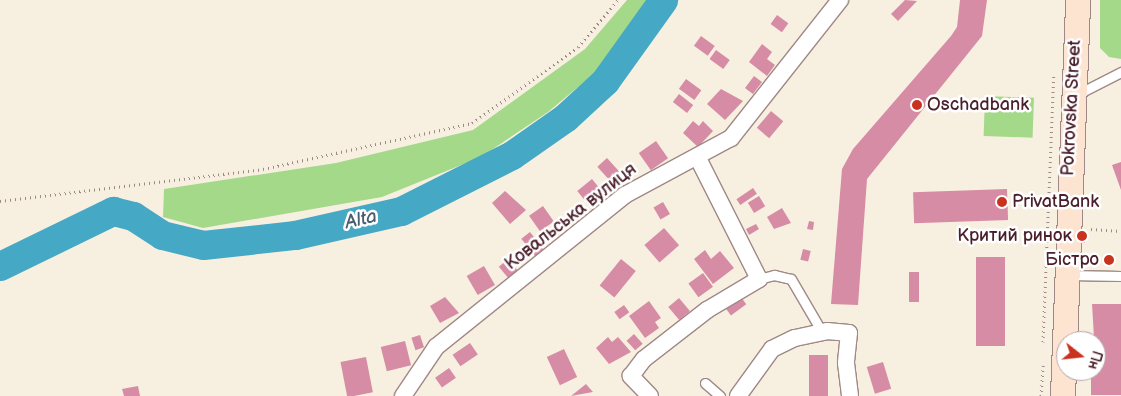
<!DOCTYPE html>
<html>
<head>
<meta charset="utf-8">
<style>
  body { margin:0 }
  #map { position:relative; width:1121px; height:396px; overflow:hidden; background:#f7f0e0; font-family:"Balsamiq Sans",sans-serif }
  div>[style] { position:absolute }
  .green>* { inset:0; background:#a4d98a; transform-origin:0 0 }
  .river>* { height:29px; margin:-14.5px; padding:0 14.5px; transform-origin:14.5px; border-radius:14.5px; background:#45a8c4 }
  .building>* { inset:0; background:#d78ca5; transform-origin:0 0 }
  .path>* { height:3px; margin-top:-1.5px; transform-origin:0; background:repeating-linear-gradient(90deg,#a08886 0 1px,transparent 0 5px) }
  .roads { filter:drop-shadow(1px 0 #a08886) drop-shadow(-1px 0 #a08886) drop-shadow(0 1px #a08886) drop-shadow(0 -1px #a08886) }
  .lane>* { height:9px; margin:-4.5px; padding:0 4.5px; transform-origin:4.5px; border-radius:4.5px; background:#fff }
  .street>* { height:16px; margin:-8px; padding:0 8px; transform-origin:8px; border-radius:8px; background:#fff }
  .secondary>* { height:24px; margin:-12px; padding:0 12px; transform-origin:12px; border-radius:12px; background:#fde4d1 }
  .dots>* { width:14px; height:14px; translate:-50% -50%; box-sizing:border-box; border:2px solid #fff; border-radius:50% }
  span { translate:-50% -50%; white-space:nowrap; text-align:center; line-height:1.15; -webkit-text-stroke:5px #fff; paint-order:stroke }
  .poi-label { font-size:18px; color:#4a1f2b }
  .left { translate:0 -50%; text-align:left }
  .right { translate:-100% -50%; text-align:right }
  .street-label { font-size:18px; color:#4a1f2b }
  .water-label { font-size:19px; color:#485d70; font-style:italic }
  .north { position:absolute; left:1056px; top:331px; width:50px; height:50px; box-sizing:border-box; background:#fff; border:1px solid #b7a5aa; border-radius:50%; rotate:106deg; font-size:14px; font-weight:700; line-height:20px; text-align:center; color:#4a1f2b }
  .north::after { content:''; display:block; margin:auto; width:18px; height:22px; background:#c8321e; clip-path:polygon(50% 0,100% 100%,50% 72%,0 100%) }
</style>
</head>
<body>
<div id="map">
  <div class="green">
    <div style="clip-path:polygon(627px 0,651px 0,608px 62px,548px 112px,481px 157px,382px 197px,203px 228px,163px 217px,164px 189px,336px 163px,473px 130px,585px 49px)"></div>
    <div style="clip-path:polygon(1100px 0,1121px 0,1121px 59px,1109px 57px,1100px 48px)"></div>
    <div style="left:985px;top:96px;width:49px;height:40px;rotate:2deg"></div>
  </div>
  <div class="river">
    <div style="left:0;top:266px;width:126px;rotate:-26deg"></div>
    <div style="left:113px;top:211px;width:21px;rotate:14deg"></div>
    <div style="left:133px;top:216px;width:35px;rotate:33deg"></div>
    <div style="left:162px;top:235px;width:42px;rotate:13.7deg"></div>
    <div style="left:203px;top:245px;width:93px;rotate:-6.2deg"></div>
    <div style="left:295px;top:235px;width:109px;rotate:-12.8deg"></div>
    <div style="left:401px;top:211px;width:124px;rotate:-26.8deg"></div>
    <div style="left:512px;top:155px;width:66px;rotate:-35.1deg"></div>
    <div style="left:566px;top:117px;width:53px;rotate:-42.7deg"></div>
    <div style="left:605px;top:81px;width:100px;rotate:-54.4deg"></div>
  </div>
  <div class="building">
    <div style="clip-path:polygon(905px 0,917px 1px,898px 21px,891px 14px)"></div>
    <div style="clip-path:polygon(960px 0,987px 0,982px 36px,867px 179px,858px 305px,831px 304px,842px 169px,853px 149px,951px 36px,957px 27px)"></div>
    <div style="left:777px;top:15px;width:14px;height:11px;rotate:36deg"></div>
    <div style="left:701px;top:36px;width:17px;height:12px;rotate:36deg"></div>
    <div style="clip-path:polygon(762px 44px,772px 52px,767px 59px,775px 65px,767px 76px,749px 62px)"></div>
    <div style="left:716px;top:50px;width:17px;height:11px;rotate:36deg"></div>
    <div style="left:754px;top:76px;width:10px;height:15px;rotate:37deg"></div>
    <div style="left:686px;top:79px;width:19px;height:12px;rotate:36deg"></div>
    <div style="clip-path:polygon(721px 89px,743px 101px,725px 120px,707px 104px)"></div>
    <div style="left:679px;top:94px;width:18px;height:10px;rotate:38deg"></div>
    <div style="left:771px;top:111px;width:16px;height:22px;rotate:40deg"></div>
    <div style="clip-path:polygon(693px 121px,699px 126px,703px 121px,713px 131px,698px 147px,683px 133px)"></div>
    <div style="left:656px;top:141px;width:21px;height:21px;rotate:55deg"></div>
    <div style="left:607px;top:158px;width:27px;height:13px;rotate:48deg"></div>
    <div style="clip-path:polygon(1121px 162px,1121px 190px,1112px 165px)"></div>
    <div style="left:592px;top:179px;width:19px;height:19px;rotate:51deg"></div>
    <div style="left:753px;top:188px;width:7px;height:20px;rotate:56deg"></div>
    <div style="left:1007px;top:189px;width:31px;height:94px;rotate:88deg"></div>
    <div style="clip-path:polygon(505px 191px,526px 210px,510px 224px,492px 203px)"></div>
    <div style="left:759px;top:196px;width:12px;height:13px;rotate:59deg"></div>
    <div style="left:663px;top:202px;width:14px;height:11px;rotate:60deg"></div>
    <div style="left:543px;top:206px;width:19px;height:17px;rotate:55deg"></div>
    <div style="clip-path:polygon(782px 208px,791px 223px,774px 229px,767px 217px)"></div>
    <div style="clip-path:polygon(809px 221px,814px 222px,813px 230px,807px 229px)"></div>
    <div style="clip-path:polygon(756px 224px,759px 229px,749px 235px,746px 229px)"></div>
    <div style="left:664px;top:228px;width:23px;height:26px;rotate:49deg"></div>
    <div style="left:1077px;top:231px;width:8px;height:12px"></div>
    <div style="left:530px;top:232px;width:23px;height:11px;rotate:52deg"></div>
    <div style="left:803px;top:249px;width:8px;height:11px;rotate:14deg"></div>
    <div style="clip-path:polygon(705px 250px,711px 259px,720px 251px,734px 268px,713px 284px,694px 259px)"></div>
    <div style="left:976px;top:257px;width:29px;height:89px"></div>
    <div style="left:508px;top:259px;width:16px;height:12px;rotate:50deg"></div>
    <div style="left:621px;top:259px;width:19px;height:34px;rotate:39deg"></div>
    <div style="left:484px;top:266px;width:22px;height:20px;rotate:60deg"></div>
    <div style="left:909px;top:272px;width:10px;height:30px"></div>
    <div style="left:703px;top:273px;width:17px;height:18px;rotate:54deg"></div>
    <div style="clip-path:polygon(445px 297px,459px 313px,440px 323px,430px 306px)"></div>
    <div style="left:741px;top:297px;width:9px;height:19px;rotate:54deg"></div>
    <div style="left:679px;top:298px;width:17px;height:14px;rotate:50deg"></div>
    <div style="clip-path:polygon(649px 301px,661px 318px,655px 322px,659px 328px,645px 338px,629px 316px)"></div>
    <div style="clip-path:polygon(1092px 304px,1121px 304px,1121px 395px,1091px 395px,1091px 371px,1096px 371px)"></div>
    <div style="left:624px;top:305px;width:9px;height:12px;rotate:54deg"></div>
    <div style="left:634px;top:334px;width:13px;height:10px;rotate:48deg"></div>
    <div style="left:420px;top:335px;width:13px;height:9px;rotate:72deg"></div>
    <div style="clip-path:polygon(608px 337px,612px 342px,618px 337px,631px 352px,609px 364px,596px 348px)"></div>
    <div style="left:405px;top:341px;width:25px;height:25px;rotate:76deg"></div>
    <div style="left:470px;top:343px;width:14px;height:21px;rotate:56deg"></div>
    <div style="left:564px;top:349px;width:31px;height:19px;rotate:65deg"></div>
    <div style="left:809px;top:355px;width:19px;height:41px"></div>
    <div style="left:366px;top:357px;width:36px;height:26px;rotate:79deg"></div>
    <div style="left:883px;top:362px;width:28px;height:17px;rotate:73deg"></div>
    <div style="left:449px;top:368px;width:12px;height:17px;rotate:55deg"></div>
    <div style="clip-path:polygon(586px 384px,593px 392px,571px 396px)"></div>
    <div style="clip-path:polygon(138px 386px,140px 396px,124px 396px,122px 389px)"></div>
  </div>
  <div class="path">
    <div style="left:0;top:201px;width:265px;rotate:-6.9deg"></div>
    <div style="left:263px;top:169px;width:214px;rotate:-12.4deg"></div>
    <div style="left:472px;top:123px;width:130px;rotate:-35.6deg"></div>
    <div style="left:578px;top:47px;width:62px;rotate:-49.6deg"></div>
    <div style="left:1091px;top:229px;width:30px;rotate:4deg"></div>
    <div style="left:1043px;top:342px;width:269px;rotate:-87.7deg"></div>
    <div style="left:1041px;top:396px;width:31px;rotate:-86deg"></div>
  </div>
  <div class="roads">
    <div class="lane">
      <div style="left:1076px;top:95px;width:51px;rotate:-27.1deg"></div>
      <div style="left:1068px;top:275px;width:53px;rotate:1.1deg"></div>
      <div style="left:759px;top:279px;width:16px;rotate:-15deg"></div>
      <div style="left:774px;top:275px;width:17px;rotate:13deg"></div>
      <div style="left:791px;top:279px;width:61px;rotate:59.7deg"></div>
      <div style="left:705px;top:383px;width:20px;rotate:41deg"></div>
    </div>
    <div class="street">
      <div style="left:403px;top:396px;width:59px;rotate:-56deg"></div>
      <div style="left:436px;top:347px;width:243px;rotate:-38.8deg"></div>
      <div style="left:625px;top:195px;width:120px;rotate:-28.3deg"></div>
      <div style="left:731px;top:138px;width:176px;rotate:-51.7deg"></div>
      <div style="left:650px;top:396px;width:28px;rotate:-134deg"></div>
      <div style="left:631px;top:376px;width:21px;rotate:-53deg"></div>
      <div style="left:644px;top:359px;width:80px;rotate:-37.9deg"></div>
      <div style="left:707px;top:310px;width:61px;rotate:-30.8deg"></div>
      <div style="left:759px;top:279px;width:136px;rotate:-116.8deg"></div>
      <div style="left:738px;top:396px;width:58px;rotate:-54.1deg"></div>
      <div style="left:772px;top:349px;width:25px;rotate:-26deg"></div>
      <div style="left:795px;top:338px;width:33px;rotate:-12deg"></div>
      <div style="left:827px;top:331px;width:22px;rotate:5deg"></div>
      <div style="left:849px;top:333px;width:30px;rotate:96deg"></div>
      <div style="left:846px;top:363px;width:33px;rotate:83deg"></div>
    </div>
    <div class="secondary">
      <div style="left:1063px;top:396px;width:396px;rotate:-87.8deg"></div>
    </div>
  </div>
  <div class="dots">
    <div style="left:917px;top:105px;background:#c8321e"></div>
    <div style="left:1002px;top:202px;background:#c8321e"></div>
    <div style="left:1082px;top:236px;background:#c8321e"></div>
    <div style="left:1109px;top:260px;background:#c8321e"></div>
  </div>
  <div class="poi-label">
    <span class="left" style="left:927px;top:105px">Oschadbank</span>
    <span class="left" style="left:1012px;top:202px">PrivatBank</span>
    <span class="right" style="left:1072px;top:236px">Критий ринок</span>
    <span class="right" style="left:1099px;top:260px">Бістро</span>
  </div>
  <div class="street-label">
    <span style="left:1072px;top:108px;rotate:-87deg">Pokrovska Street</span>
    <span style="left:571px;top:217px;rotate:-38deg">Ковальська вулиця</span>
  </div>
  <div class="water-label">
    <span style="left:361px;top:220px;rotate:-13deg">Alta</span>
  </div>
  <div class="north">Пн</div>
</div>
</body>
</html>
